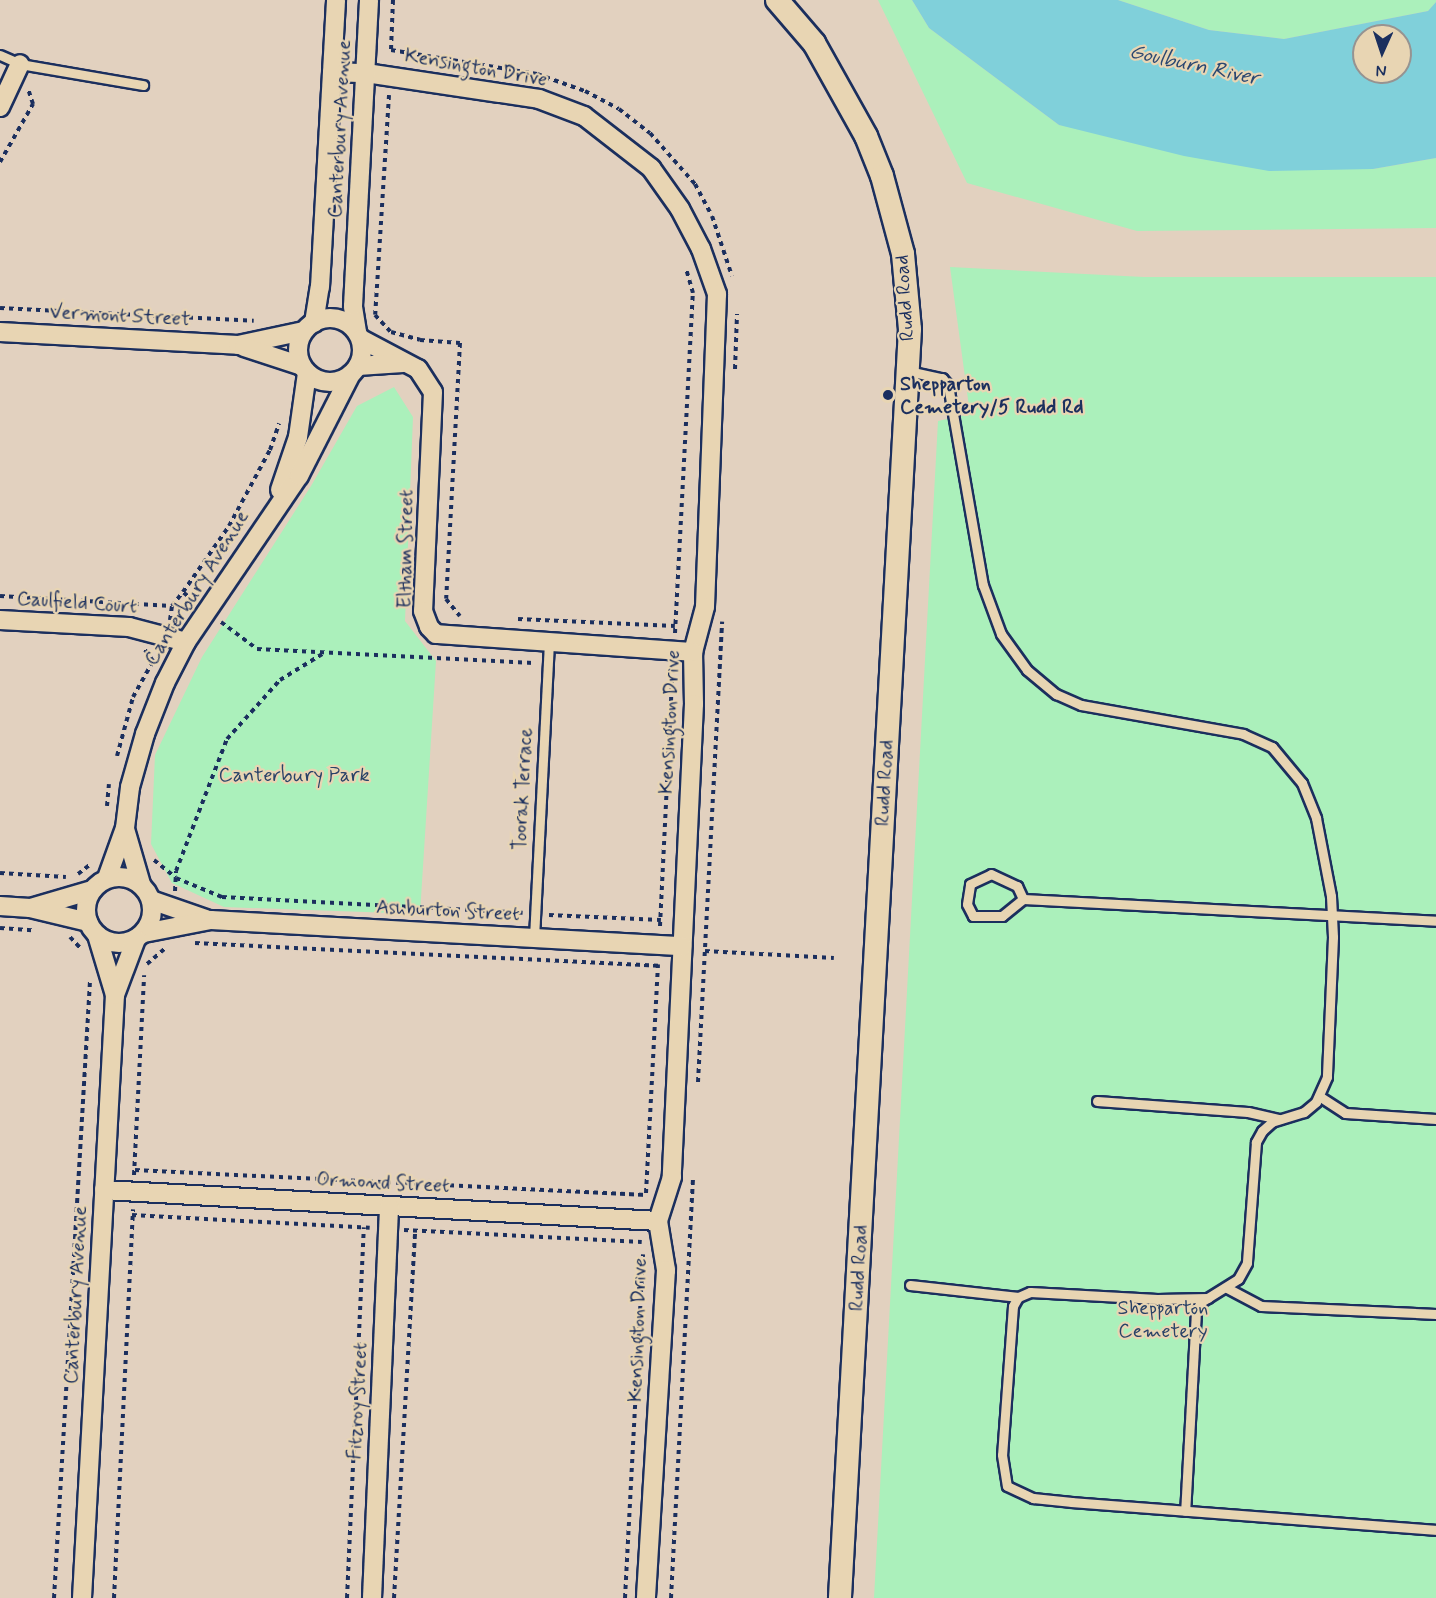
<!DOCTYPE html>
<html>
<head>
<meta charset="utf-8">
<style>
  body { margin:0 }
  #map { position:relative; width:1436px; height:1598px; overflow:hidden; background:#e2d1bf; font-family:Mynerve,sans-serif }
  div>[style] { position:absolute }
  .green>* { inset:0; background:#abf0bb }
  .water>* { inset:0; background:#80d0da }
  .path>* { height:4px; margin-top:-2px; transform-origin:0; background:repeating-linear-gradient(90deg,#1b2f5e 0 4.5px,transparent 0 9px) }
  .roads { filter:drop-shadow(2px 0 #1b2f5e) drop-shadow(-2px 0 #1b2f5e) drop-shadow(0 2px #1b2f5e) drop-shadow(0 -2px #1b2f5e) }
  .service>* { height:9px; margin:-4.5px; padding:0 4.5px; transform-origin:4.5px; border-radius:4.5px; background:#e8d5b3 }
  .minor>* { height:18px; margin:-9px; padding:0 9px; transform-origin:9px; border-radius:9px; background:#e8d5b3 }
  .minor>.ring { margin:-9px; padding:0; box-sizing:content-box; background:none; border:18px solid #e8d5b3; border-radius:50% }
  .tertiary>* { height:22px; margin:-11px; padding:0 11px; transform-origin:11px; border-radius:11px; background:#e8d5b3 }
  .dots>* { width:16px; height:16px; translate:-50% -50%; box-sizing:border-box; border:3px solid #e8d5b3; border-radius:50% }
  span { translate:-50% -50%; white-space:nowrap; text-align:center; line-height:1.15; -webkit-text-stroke:4.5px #e8d5b3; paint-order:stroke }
  .street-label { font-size:20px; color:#1b2f5e }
  .poi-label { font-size:20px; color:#1b2f5e; font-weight:700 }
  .left { translate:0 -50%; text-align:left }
  .park-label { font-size:20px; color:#294267 }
  .water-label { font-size:21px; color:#2a4771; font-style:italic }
  .north { position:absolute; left:1352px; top:24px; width:60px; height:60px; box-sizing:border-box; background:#e8d5b3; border:2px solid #969391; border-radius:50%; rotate:183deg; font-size:16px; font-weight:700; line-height:24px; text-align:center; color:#1b2f5e }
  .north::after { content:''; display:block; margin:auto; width:21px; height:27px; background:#1b2f5e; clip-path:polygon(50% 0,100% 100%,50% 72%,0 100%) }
</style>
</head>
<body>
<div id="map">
  <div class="green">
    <div style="clip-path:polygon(878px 0,912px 0,929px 28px,1059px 125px,1373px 169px,1436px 158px,1436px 228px,1137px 231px,967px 183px)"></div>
    <div style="clip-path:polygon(1118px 0,1436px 0,1436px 2px,1428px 11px,1284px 39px,1209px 30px)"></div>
    <div style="clip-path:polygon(950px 267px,1144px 277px,1436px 277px,1436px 1598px,874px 1598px,938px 421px,970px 414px)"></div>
    <div style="clip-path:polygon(394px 387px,413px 417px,405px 621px,436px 661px,420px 914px,224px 907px,172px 883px,151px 844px,155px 755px,202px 657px,311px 486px,357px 406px)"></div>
  </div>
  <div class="water">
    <div style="clip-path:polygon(evenodd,912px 0,1118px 0,1209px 30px,1284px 39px,1428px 11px,1436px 2px,1436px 158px,1373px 169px,1269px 171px,1184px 156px,1059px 125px,929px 28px,912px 0,1364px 36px,1400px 36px,1400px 72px,1364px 72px,1364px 36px)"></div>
  </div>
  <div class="path">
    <div style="left:393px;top:0;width:50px;rotate:92.3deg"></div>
    <div style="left:391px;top:50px;width:148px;rotate:9.3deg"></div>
    <div style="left:537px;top:74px;width:51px;rotate:19.5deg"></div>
    <div style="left:585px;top:91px;width:38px;rotate:28deg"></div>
    <div style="left:619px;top:109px;width:39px;rotate:38deg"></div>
    <div style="left:650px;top:133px;width:68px;rotate:48.6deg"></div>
    <div style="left:695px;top:184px;width:36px;rotate:62deg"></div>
    <div style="left:712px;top:216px;width:63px;rotate:71.6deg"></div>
    <div style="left:389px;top:95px;width:220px;rotate:93.6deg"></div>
    <div style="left:375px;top:315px;width:23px;rotate:47deg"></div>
    <div style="left:391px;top:332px;width:30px;rotate:15deg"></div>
    <div style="left:420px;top:340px;width:40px;rotate:4.3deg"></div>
    <div style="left:460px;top:343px;width:256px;rotate:93.1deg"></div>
    <div style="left:446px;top:599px;width:22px;rotate:51deg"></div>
    <div style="left:0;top:162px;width:67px;rotate:-60.4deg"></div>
    <div style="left:33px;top:104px;width:16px;rotate:-108deg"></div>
    <div style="left:0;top:308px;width:254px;rotate:2.9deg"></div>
    <div style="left:735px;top:369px;width:55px;rotate:-87.9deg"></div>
    <div style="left:0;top:596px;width:172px;rotate:3.3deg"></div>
    <div style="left:194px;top:601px;width:14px;rotate:-141deg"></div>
    <div style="left:183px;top:592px;width:80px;rotate:-55.1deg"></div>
    <div style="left:229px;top:526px;width:86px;rotate:-61.7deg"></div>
    <div style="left:270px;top:450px;width:28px;rotate:-71deg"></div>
    <div style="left:518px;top:619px;width:157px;rotate:2.6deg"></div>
    <div style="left:170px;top:620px;width:14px;rotate:-82deg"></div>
    <div style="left:172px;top:606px;width:18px;rotate:-52deg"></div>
    <div style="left:221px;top:622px;width:45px;rotate:36.9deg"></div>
    <div style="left:257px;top:649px;width:277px;rotate:2.9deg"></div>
    <div style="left:675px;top:633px;width:340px;rotate:-87deg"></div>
    <div style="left:693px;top:293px;width:25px;rotate:-106deg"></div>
    <div style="left:117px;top:756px;width:61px;rotate:-74.8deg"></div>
    <div style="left:133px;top:697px;width:41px;rotate:-60.9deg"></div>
    <div style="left:153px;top:661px;width:14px;rotate:-126deg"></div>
    <div style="left:107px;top:806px;width:22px;rotate:-85deg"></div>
    <div style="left:154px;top:860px;width:28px;rotate:39deg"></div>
    <div style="left:176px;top:878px;width:50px;rotate:22.4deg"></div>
    <div style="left:222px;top:897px;width:301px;rotate:3deg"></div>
    <div style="left:0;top:873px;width:66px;rotate:3.5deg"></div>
    <div style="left:78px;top:874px;width:16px;rotate:-38deg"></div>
    <div style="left:175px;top:891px;width:20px;rotate:-87deg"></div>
    <div style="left:176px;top:871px;width:142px;rotate:-68.9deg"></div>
    <div style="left:227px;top:739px;width:79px;rotate:-48.1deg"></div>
    <div style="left:280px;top:680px;width:52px;rotate:-31.5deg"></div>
    <div style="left:549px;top:915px;width:112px;rotate:2.6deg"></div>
    <div style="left:660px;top:926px;width:247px;rotate:-87.2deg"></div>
    <div style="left:0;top:928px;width:32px;rotate:4deg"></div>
    <div style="left:70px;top:937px;width:16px;rotate:47deg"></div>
    <div style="left:195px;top:943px;width:464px;rotate:2.8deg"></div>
    <div style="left:705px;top:951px;width:129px;rotate:3.1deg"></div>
    <div style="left:147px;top:964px;width:23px;rotate:-41deg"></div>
    <div style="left:698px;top:1082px;width:461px;rotate:-87deg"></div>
    <div style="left:135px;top:1170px;width:512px;rotate:2.8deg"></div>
    <div style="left:134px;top:1175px;width:200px;rotate:-87.1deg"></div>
    <div style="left:646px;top:1193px;width:229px;rotate:-87deg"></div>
    <div style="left:132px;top:1215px;width:238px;rotate:3.1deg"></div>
    <div style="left:404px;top:1230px;width:238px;rotate:2.9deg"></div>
    <div style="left:54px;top:1598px;width:617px;rotate:-86.66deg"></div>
    <div style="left:114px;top:1598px;width:389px;rotate:-87.2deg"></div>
    <div style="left:347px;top:1598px;width:371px;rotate:-87.4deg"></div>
    <div style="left:394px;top:1598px;width:369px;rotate:-86.7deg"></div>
    <div style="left:625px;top:1598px;width:344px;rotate:-87deg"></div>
    <div style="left:671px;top:1598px;width:420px;rotate:-87deg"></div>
  </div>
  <div class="roads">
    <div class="service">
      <div style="left:0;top:55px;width:22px;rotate:24deg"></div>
      <div style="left:20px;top:64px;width:125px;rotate:9.7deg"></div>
      <div style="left:908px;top:371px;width:35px;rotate:12deg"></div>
      <div style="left:942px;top:378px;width:9px;rotate:49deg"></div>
      <div style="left:948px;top:385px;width:203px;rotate:80.1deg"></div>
      <div style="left:983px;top:585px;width:52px;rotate:69.8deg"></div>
      <div style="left:1001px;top:634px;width:44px;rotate:54.2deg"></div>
      <div style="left:1027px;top:670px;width:38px;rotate:40deg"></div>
      <div style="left:1056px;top:694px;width:27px;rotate:24deg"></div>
      <div style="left:1081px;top:705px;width:165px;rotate:10.1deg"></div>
      <div style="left:1243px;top:734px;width:32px;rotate:24deg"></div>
      <div style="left:1272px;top:747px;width:47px;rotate:50.2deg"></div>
      <div style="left:1302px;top:783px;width:38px;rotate:68deg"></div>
      <div style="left:1316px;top:818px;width:79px;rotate:79.1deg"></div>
      <div style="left:1331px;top:896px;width:41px;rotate:87.2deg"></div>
      <div style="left:1333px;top:937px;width:140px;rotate:92.5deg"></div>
      <div style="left:1327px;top:1077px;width:27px;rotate:114deg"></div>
      <div style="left:1316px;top:1102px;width:16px;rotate:140deg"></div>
      <div style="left:1304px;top:1112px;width:34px;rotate:163deg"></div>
      <div style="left:1272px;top:1122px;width:13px;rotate:138deg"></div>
      <div style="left:1262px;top:1131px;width:13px;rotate:119deg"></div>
      <div style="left:1256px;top:1142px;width:121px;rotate:94.3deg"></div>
      <div style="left:1247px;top:1263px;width:18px;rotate:119deg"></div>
      <div style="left:1238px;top:1279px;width:44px;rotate:148.1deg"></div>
      <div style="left:1201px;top:1302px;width:10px;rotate:119deg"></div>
      <div style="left:1196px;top:1311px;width:200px;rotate:93.1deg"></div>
      <div style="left:991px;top:874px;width:29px;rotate:25deg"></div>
      <div style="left:1017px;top:886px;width:14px;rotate:65deg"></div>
      <div style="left:1023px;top:899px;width:27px;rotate:141deg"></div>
      <div style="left:1002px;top:916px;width:29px;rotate:180deg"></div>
      <div style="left:973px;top:916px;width:13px;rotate:-117deg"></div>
      <div style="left:967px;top:904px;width:20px;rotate:-81deg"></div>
      <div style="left:970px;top:884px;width:23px;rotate:-25deg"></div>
      <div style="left:1023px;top:899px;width:414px;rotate:3deg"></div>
      <div style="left:534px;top:938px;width:295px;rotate:-87.1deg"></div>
      <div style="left:1319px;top:1096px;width:31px;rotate:33deg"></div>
      <div style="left:1345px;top:1113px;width:91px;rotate:3.8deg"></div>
      <div style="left:1097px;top:1101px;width:151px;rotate:4.2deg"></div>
      <div style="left:1248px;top:1112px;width:32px;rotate:13deg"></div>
      <div style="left:910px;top:1285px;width:109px;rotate:6.3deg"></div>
      <div style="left:1227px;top:1288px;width:38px;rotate:28deg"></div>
      <div style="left:1261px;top:1306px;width:175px;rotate:2.6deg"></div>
      <div style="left:1208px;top:1298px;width:51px;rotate:178.9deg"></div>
      <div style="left:1157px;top:1299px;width:127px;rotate:-176.8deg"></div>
      <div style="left:1030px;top:1292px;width:13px;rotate:157deg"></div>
      <div style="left:1018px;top:1297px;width:10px;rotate:119deg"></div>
      <div style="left:1013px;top:1306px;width:149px;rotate:94.2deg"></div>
      <div style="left:1002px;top:1455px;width:31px;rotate:81deg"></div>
      <div style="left:1007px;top:1486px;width:29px;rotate:25deg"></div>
      <div style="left:1033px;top:1498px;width:39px;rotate:6deg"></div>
      <div style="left:1072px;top:1502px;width:365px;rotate:4.4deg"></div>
    </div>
    <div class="minor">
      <div style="left:332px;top:72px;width:34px;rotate:2deg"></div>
      <div style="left:366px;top:73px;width:175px;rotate:8.5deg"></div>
      <div style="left:539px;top:99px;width:48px;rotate:20.7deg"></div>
      <div style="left:584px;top:116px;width:85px;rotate:37.8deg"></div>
      <div style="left:651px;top:168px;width:50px;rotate:54.7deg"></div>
      <div style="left:680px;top:209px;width:45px;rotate:62.3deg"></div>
      <div style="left:701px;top:249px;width:48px;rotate:70.4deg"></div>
      <div style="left:717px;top:294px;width:313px;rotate:92.2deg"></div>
      <div style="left:705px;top:607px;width:47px;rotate:104.9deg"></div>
      <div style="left:693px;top:652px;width:52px;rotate:88.9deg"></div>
      <div style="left:694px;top:704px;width:474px;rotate:92.7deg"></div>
      <div style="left:672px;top:1177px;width:46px;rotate:107.7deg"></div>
      <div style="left:658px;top:1221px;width:50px;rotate:80.7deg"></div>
      <div style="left:666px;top:1270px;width:329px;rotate:93.5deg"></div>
      <div style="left:0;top:107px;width:47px;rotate:-65.1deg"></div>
      <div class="ring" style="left:298px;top:318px;width:46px;height:46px"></div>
      <div style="left:314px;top:323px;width:36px;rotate:-81deg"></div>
      <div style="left:320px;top:287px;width:287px;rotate:-86.8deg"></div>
      <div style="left:0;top:332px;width:238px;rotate:3.1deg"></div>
      <div style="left:238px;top:345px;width:67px;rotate:-12deg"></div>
      <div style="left:357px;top:332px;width:26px;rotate:-99deg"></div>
      <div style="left:353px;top:306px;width:306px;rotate:-87deg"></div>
      <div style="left:361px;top:339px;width:64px;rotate:27.8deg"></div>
      <div style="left:418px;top:369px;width:27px;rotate:57deg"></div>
      <div style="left:433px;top:392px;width:219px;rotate:92.6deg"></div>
      <div style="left:423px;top:611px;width:17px;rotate:69deg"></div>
      <div style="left:429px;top:627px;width:10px;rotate:45deg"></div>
      <div style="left:436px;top:634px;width:258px;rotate:4deg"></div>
      <div style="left:244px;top:347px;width:61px;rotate:18.1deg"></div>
      <div style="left:358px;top:366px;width:45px;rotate:-3.8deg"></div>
      <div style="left:280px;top:490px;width:56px;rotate:-71.2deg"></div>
      <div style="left:298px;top:437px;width:65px;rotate:-82deg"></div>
      <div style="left:0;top:620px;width:129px;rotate:3.1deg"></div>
      <div style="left:129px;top:627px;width:59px;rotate:14.7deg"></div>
      <div style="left:125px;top:829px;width:57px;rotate:73.8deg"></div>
      <div class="ring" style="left:86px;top:877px;width:48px;height:48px"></div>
      <div style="left:107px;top:878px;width:53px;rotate:-70.2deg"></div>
      <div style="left:125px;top:828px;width:41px;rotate:-83deg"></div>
      <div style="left:130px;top:787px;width:55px;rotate:-74.2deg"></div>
      <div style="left:145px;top:734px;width:55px;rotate:-68.6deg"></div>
      <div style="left:165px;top:683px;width:46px;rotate:-62.9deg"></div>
      <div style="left:186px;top:642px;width:201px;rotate:-55.8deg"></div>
      <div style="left:299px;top:476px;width:114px;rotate:-63deg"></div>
      <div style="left:151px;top:900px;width:58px;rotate:19.1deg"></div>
      <div style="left:0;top:906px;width:30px;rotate:4deg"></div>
      <div style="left:30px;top:908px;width:60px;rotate:13.6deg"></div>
      <div style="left:31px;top:908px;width:64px;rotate:-16.4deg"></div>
      <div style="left:144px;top:933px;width:68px;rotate:-11deg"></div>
      <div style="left:211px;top:920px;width:472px;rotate:3.2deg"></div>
      <div style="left:115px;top:995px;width:60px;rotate:-69.4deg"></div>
      <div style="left:104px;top:1190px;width:555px;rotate:3.2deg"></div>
      <div style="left:82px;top:1598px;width:604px;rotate:-86.87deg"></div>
      <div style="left:115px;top:995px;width:63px;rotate:-106.7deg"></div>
      <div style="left:372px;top:1598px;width:392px;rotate:-87.5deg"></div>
    </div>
    <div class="tertiary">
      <div style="left:777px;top:0;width:57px;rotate:49.3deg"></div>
      <div style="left:814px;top:43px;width:107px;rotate:60.8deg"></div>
      <div style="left:866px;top:136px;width:43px;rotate:68.2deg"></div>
      <div style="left:882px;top:176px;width:81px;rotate:74.9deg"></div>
      <div style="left:903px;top:254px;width:75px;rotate:84.7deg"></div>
      <div style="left:910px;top:329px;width:1271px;rotate:93.16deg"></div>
    </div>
  </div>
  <div class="dots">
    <div style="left:888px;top:395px;background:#1b2f5e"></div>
  </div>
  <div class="street-label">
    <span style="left:476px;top:68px;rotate:10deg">Kensington Drive</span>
    <span style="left:340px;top:129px;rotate:-87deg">Canterbury Avenue</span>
    <span style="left:905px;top:298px;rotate:-94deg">Rudd Road</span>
    <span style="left:120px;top:316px;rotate:3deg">Vermont Street</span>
    <span style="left:406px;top:549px;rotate:-89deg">Eltham Street</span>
    <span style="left:197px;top:588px;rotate:-58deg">Canterbury Avenue</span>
    <span style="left:77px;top:603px;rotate:4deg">Caulfield Court</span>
    <span style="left:670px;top:722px;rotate:-87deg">Kensington Drive</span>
    <span style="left:885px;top:783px;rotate:-87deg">Rudd Road</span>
    <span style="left:523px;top:789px;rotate:-87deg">Toorak Terrace</span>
    <span style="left:448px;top:911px;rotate:3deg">Ashburton Street</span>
    <span style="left:383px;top:1183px;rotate:3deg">Ormond Street</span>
    <span style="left:859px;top:1268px;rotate:-87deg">Rudd Road</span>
    <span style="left:76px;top:1295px;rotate:-87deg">Canterbury Avenue</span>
    <span style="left:638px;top:1330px;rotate:-88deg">Kensington Drive</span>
    <span style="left:358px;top:1401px;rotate:-87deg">Fitzroy Street</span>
  </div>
  <div class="poi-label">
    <span class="left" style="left:900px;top:396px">Shepparton<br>Cemetery/5 Rudd Rd</span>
  </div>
  <div class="park-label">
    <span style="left:294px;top:775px">Canterbury Park</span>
    <span style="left:1163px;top:1320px">Shepparton<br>Cemetery</span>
  </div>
  <div class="water-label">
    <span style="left:1194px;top:65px;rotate:12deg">Goulburn River</span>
  </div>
  <div class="north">N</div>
</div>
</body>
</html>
